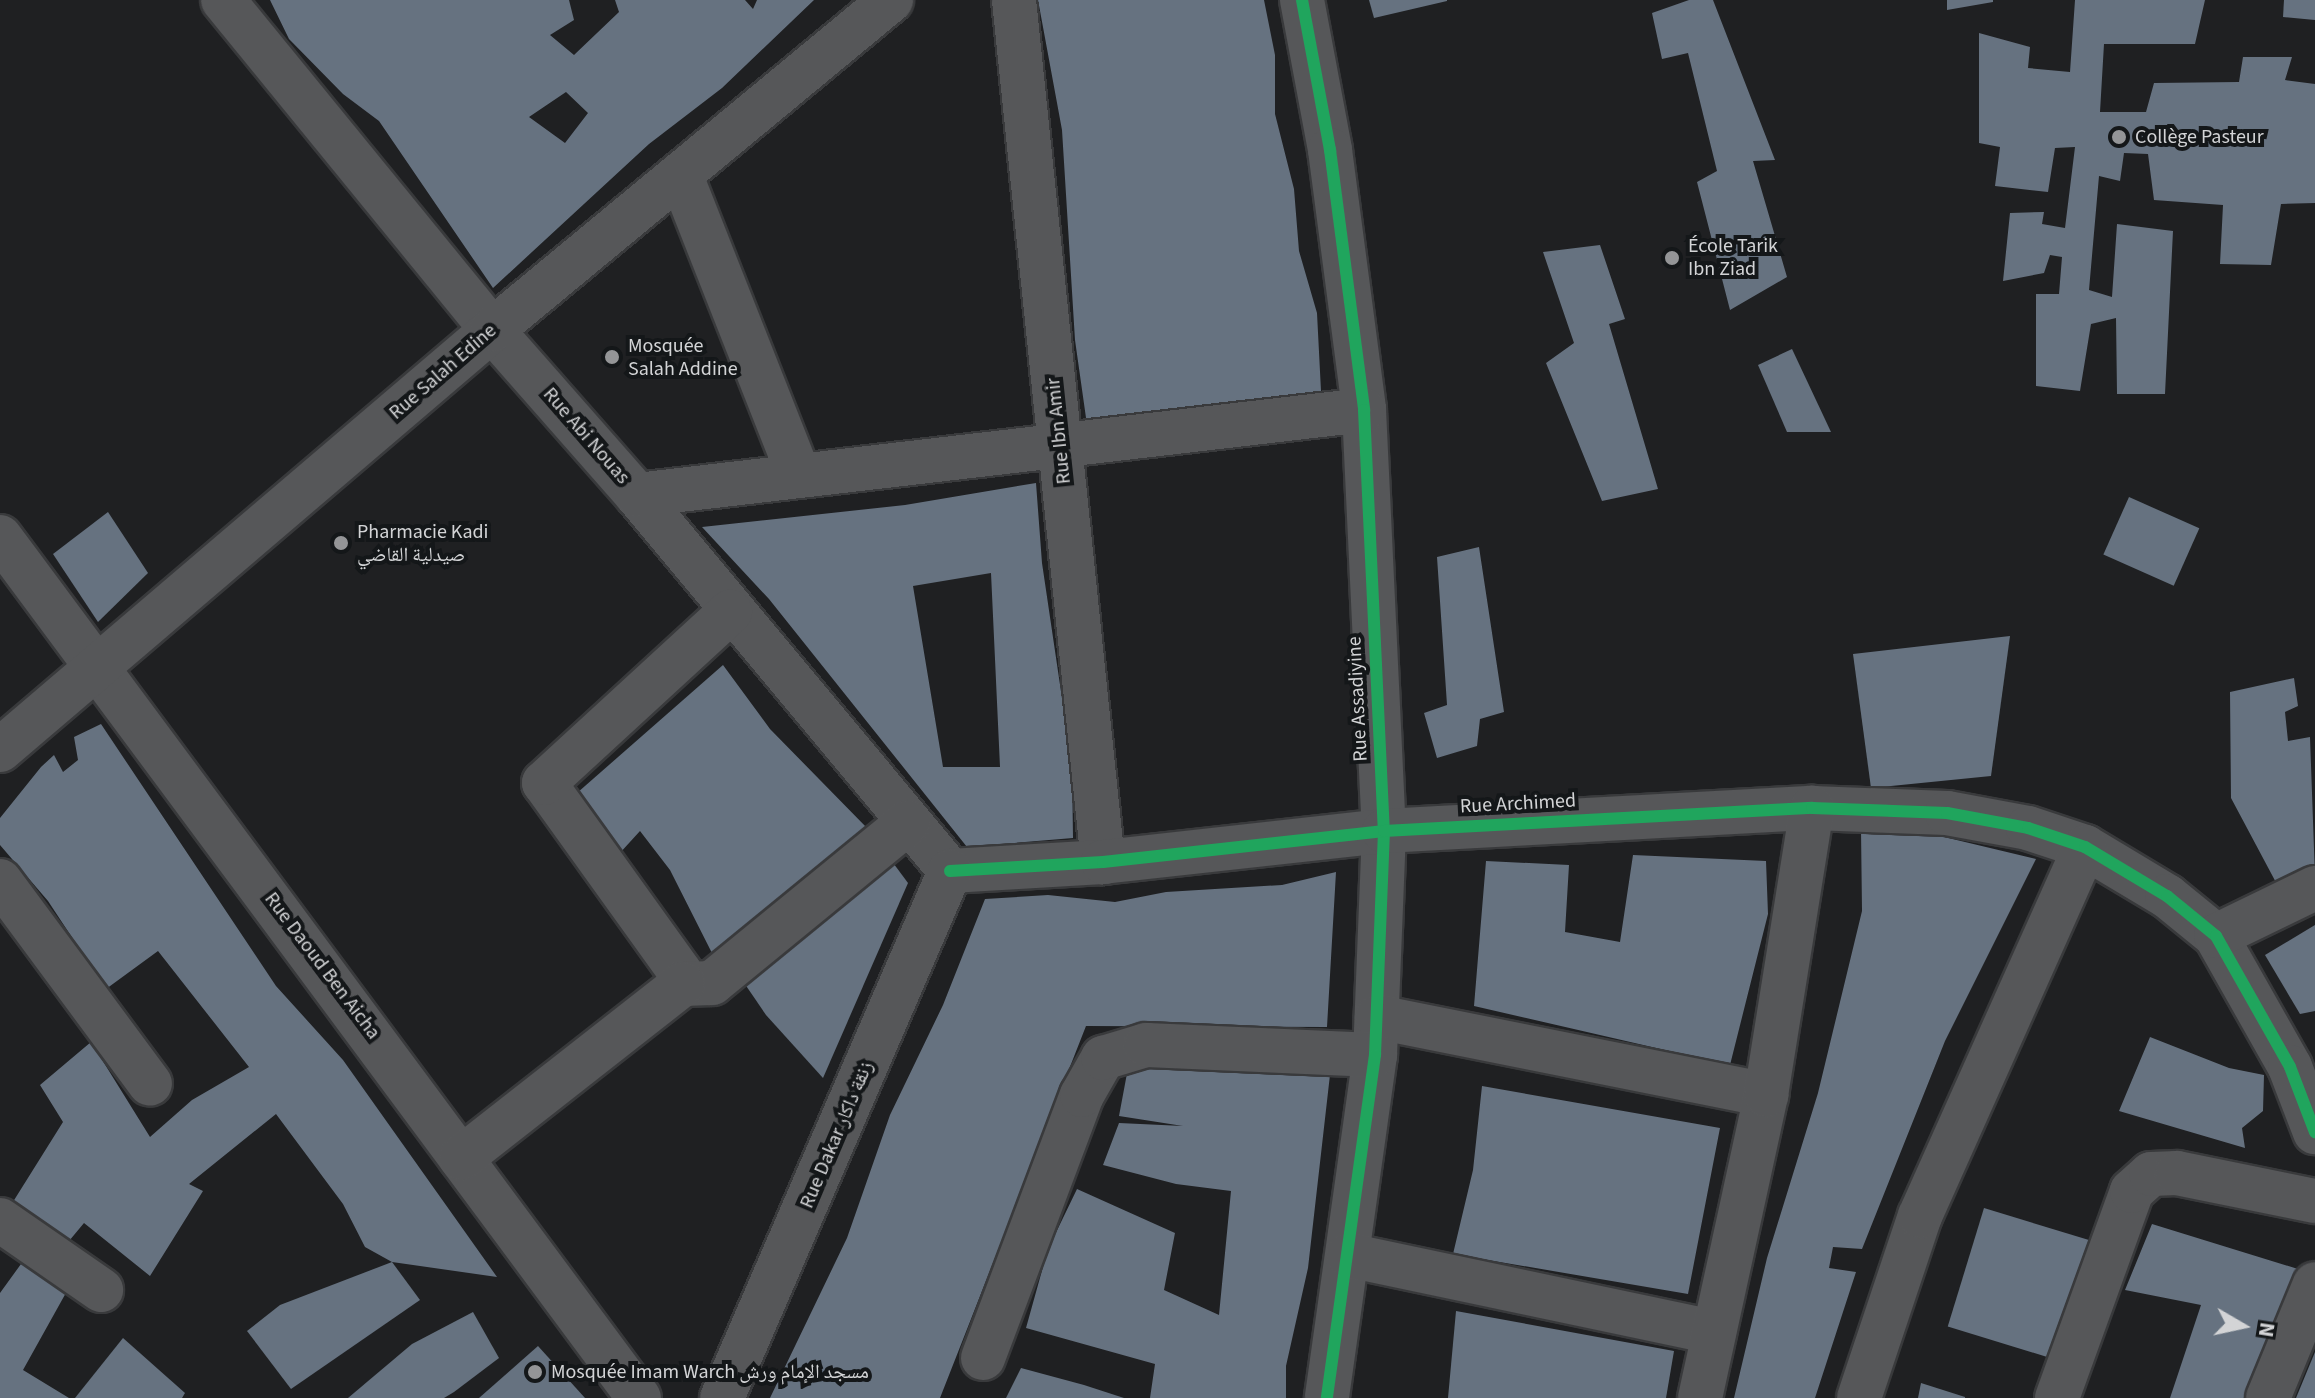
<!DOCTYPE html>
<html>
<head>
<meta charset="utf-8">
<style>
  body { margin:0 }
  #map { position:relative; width:2315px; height:1398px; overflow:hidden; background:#1f2022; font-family:"Source Sans 3","Noto Naskh Arabic",sans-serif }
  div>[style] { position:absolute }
  .building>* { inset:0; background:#667280; transform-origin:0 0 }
  .roads { filter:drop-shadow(2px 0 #393a3c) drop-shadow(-2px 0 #393a3c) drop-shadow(0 2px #393a3c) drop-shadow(0 -2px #393a3c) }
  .minor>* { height:44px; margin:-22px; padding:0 22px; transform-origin:22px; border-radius:22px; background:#565759 }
  .cycleway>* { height:12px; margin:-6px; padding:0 6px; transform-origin:6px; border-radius:6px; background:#20a55d }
  .dots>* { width:22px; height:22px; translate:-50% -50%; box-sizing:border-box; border:4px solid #141719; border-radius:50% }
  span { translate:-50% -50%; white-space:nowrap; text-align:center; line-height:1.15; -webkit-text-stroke:8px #141719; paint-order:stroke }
  .poi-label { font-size:20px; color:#d3d4d6 }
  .left { translate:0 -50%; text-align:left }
  .street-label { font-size:20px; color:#d3d4d6 }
  .north { position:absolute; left:2203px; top:1286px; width:80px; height:80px; -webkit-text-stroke:6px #141719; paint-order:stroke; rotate:99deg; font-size:22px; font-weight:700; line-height:32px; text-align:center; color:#d3d4d6 }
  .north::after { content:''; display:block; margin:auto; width:28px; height:36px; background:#d3d4d6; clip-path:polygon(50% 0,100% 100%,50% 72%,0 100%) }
</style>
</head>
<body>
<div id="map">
  <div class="building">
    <div style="clip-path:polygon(evenodd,270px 0,569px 0,574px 20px,550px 35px,574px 55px,619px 12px,615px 0,745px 0,753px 9px,757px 0,814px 0,722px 88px,649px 144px,493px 288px,379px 121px,343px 94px,289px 39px,270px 0,566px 92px,588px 113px,565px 143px,529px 117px,566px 92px)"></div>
    <div style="clip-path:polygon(1038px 0,1264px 0,1275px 55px,1275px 114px,1294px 189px,1299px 251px,1317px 313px,1321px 391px,1087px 425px,1075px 340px,1062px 130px)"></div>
    <div style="clip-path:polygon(1369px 0,1447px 0,1447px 1px,1374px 18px)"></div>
    <div style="clip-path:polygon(1689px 0,1713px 0,1775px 160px,1753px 161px,1787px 277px,1730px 310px,1697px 182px,1717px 171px,1688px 53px,1662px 59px,1652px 13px)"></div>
    <div style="clip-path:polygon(1947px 0,1993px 0,1993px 2px,1947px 10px)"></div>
    <div style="clip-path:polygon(2075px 0,2205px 0,2195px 44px,2104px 44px,2100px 112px,2146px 112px,2154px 83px,2239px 82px,2243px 57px,2292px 57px,2285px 80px,2315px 84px,2315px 203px,2281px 204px,2271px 265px,2220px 264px,2223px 205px,2154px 200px,2148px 154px,2124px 153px,2120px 181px,2099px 176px,2089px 290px,2112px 297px,2117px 224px,2173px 231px,2165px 394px,2117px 394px,2116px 318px,2091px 324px,2080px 391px,2036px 386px,2036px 294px,2059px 294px,2062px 257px,2050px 255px,2044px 273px,2003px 281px,2010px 213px,2044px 212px,2042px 224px,2065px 228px,2075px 147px,2055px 148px,2048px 192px,1995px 186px,2000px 147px,1979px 143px,1979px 33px,2030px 47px,2028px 68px,2070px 72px)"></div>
    <div style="clip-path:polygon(2284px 0,2315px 0,2315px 20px,2283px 17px)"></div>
    <div style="clip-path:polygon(1600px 245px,1625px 319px,1609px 324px,1658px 489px,1602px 501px,1546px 363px,1574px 343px,1543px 252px)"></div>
    <div style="clip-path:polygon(1792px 349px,1831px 432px,1787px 432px,1758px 365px)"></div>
    <div style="clip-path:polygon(evenodd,1036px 483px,1042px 563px,1072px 766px,1073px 838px,967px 847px,769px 599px,702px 527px,905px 505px,1036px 483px,991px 573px,1000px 767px,943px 767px,913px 586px,991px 573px)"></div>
    <div style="left:2129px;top:497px;width:77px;height:63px;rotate:24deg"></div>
    <div style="clip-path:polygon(108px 512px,148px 573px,98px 622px,53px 554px)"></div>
    <div style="clip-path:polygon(1479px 547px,1504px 712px,1480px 719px,1477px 746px,1437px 758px,1424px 713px,1447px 705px,1437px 557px)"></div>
    <div style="clip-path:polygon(2010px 636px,1991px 776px,1871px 788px,1853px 654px)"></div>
    <div style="clip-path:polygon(723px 665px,770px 729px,868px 829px,716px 961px,670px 870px,640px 831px,619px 854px,577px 793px)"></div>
    <div style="clip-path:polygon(2294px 678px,2298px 706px,2285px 712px,2288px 741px,2310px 737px,2315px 877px,2280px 890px,2231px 798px,2230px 692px)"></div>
    <div style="clip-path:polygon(101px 724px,276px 986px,343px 1060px,497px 1277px,392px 1262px,365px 1247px,343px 1204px,276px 1114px,189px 1184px,203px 1191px,150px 1276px,84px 1223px,64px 1247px,11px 1205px,63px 1122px,40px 1085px,91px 1042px,150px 1137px,192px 1100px,249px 1067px,158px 951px,106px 989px,48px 901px,0 845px,0 818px,41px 767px,54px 755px,63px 772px,78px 760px,74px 737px)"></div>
    <div style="clip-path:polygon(1861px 830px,1919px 831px,2036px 859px,1945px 1041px,1862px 1249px,1833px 1247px,1829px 1268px,1856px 1272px,1815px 1398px,1734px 1398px,1767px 1258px,1818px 1093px,1862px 911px)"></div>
    <div style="clip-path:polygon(885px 852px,908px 883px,823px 1078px,766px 1015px,738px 974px)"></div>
    <div style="clip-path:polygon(1633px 855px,1766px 861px,1768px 914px,1730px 1065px,1474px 1006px,1486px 861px,1569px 865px,1565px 932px,1620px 942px)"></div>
    <div style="clip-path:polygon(1336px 872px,1327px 1027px,1086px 1026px,940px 1398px,770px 1398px,847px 1238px,890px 1115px,943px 1005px,985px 899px,1048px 895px,1115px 902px,1166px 892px,1282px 885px)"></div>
    <div style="clip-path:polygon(2315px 925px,2315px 1011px,2300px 1014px,2265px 955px)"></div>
    <div style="clip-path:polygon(2150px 1037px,2229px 1068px,2264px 1075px,2263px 1111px,2242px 1128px,2245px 1148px,2119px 1111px)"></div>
    <div style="clip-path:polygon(1196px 1065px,1331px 1066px,1308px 1268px,1286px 1366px,1286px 1398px,1150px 1398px,1155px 1364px,1026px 1328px,1048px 1249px,1077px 1189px,1175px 1233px,1164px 1290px,1219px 1315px,1231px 1191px,1176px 1184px,1103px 1165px,1119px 1123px,1183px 1126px,1119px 1116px,1128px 1068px)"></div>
    <div style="clip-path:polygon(1482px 1086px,1720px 1128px,1688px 1294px,1453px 1254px,1473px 1170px)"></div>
    <div style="left:1984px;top:1208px;width:114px;height:124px;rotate:17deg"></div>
    <div style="clip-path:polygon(2152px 1224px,2298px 1269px,2246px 1398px,2170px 1398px,2201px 1305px,2125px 1290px)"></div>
    <div style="clip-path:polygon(392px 1262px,420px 1300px,291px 1389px,247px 1331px,280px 1305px)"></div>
    <div style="clip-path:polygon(21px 1264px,67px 1291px,23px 1370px,69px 1398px,0 1398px,0 1293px)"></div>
    <div style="clip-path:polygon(1456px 1311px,1674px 1351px,1666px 1398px,1448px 1398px)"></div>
    <div style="clip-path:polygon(473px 1312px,499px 1358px,454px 1392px,444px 1398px,348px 1398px,412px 1344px)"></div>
    <div style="clip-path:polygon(123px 1338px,185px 1393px,182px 1398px,75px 1398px)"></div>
    <div style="clip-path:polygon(538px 1346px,585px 1398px,479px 1398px)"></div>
    <div style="clip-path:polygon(2315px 1352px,2315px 1398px,2296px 1398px)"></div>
    <div style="clip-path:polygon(1021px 1368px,1084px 1385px,1124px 1398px,1006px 1398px)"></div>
    <div style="clip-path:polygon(1921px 1383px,1965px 1397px,1965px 1398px,1918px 1398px)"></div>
  </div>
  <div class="roads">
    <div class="minor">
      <div style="left:223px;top:0;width:426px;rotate:50.8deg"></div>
      <div style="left:492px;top:330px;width:220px;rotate:48.7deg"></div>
      <div style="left:637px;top:495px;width:489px;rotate:50.2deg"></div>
      <div style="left:1014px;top:0;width:867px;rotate:84.11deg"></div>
      <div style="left:1302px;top:0;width:153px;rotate:79.4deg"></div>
      <div style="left:1330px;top:150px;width:262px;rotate:82.5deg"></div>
      <div style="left:1364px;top:410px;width:421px;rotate:87.3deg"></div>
      <div style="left:1384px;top:831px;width:224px;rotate:92.3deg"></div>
      <div style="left:1375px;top:1055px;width:346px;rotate:98deg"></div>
      <div style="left:681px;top:176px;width:319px;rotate:68.5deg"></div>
      <div style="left:637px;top:495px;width:732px;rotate:-6.67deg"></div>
      <div style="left:0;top:537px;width:1072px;rotate:53.42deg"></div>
      <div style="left:0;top:750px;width:647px;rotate:-40.49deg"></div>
      <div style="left:492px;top:330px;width:518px;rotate:-39.59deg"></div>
      <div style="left:950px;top:871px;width:153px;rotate:-3.4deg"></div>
      <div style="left:1103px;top:862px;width:283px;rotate:-6.3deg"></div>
      <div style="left:1384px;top:831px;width:429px;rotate:-3.1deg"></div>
      <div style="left:1812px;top:808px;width:135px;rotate:2.1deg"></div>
      <div style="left:1947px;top:813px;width:82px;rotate:10.5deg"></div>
      <div style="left:2028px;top:828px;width:60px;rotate:18.4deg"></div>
      <div style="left:2085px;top:847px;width:96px;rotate:30.9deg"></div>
      <div style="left:2167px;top:896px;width:63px;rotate:39.2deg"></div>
      <div style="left:2216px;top:936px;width:150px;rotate:60.5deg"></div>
      <div style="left:2290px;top:1067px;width:70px;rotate:69deg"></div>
      <div style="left:0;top:881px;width:252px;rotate:53.5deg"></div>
      <div style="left:2216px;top:936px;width:110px;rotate:-25.9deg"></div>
      <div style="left:683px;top:984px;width:12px;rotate:-104deg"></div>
      <div style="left:680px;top:972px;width:233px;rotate:-125.7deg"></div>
      <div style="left:544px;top:783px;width:253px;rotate:-42.6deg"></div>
      <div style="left:683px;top:984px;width:29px;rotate:-2deg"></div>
      <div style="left:712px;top:983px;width:254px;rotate:-39.3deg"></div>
      <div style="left:1377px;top:1017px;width:397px;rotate:11.3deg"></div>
      <div style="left:461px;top:1158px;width:282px;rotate:-38.1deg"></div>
      <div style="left:0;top:1220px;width:123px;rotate:34.7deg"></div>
      <div style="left:1348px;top:1255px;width:374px;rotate:11.9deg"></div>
      <div style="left:983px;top:1358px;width:281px;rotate:-69.4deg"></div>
      <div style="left:1082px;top:1095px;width:43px;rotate:-60.4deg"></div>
      <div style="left:1103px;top:1058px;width:45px;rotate:-16.8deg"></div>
      <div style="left:1146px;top:1045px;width:229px;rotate:2.5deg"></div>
      <div style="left:722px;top:1398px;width:574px;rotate:-66.6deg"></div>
      <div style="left:1700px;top:1398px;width:310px;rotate:-77.7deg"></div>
      <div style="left:1766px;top:1095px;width:291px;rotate:-80.9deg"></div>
      <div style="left:1859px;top:1398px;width:192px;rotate:-71.5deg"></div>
      <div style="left:1920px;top:1216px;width:404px;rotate:-65.9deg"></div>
      <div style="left:2057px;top:1398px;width:220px;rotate:-70.1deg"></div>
      <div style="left:2132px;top:1191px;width:25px;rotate:-42deg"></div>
      <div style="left:2151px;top:1174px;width:26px;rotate:-2deg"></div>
      <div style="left:2177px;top:1173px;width:141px;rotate:11.5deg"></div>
      <div style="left:2268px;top:1398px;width:123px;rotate:-67.6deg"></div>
    </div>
  </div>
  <div class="cycleway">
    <div style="left:1302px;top:0;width:153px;rotate:79.4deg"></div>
    <div style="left:1330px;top:150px;width:262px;rotate:82.5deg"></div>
    <div style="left:1364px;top:410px;width:421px;rotate:87.3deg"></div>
    <div style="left:1384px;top:831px;width:224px;rotate:92.3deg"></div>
    <div style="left:1375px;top:1055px;width:346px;rotate:98deg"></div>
    <div style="left:950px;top:871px;width:153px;rotate:-3.4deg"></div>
    <div style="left:1103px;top:862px;width:283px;rotate:-6.3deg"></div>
    <div style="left:1384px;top:831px;width:429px;rotate:-3.1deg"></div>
    <div style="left:1812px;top:808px;width:135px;rotate:2.1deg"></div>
    <div style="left:1947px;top:813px;width:82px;rotate:10.5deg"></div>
    <div style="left:2028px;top:828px;width:60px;rotate:18.4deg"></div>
    <div style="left:2085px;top:847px;width:96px;rotate:30.9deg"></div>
    <div style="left:2167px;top:896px;width:63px;rotate:39.2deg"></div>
    <div style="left:2216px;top:936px;width:150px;rotate:60.5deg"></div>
    <div style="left:2290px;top:1067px;width:70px;rotate:69deg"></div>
  </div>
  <div class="dots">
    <div style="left:2119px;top:137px;background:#949597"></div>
    <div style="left:1672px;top:258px;background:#949597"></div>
    <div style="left:612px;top:357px;background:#949597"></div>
    <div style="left:341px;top:543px;background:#949597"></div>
    <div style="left:535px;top:1372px;background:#949597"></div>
  </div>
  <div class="poi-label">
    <span class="left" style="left:2135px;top:137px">Collège Pasteur</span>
    <span class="left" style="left:1688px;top:258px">École Tarik<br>Ibn Ziad</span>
    <span class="left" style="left:628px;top:358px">Mosquée<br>Salah Addine</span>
    <span class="left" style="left:357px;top:544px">Pharmacie Kadi<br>صيدلية القاضي</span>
    <span class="left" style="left:551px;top:1372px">Mosquée Imam Warch مسجد الإمام ورش</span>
  </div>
  <div class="street-label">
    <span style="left:443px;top:372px;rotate:-41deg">Rue Salah Edine</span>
    <span style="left:1059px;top:431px;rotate:-96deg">Rue Ibn Amir</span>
    <span style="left:586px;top:436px;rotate:49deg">Rue Abi Nouas</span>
    <span style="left:1358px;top:699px;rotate:-93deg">Rue Assadiyine</span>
    <span style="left:1518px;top:804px;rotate:-3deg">Rue Archimed</span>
    <span style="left:322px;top:966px;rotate:53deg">Rue Daoud Ben Aicha</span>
    <span style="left:837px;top:1135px;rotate:-67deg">Rue Dakar زنقة داكار</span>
  </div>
  <div class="north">N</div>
</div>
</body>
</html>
